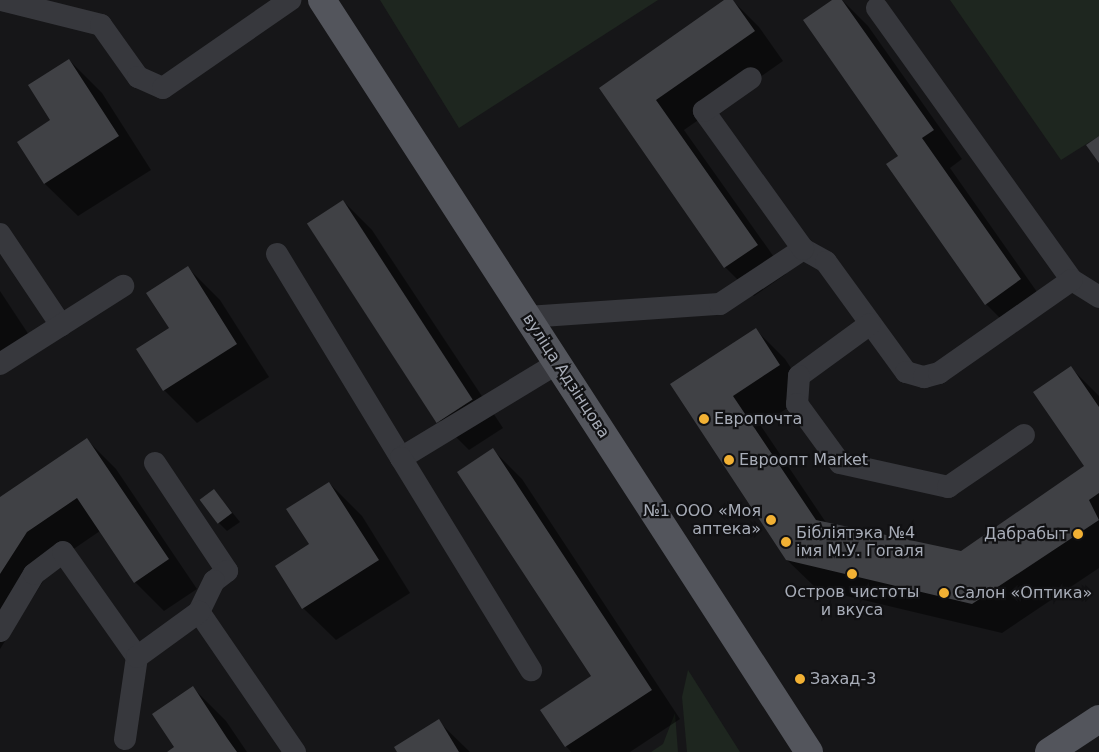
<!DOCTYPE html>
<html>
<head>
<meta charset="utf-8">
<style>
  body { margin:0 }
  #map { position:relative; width:1099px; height:752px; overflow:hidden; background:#161618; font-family:"DejaVu Sans",sans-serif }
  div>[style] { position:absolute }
  .green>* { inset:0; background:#1e261f }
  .shadow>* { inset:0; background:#0007 }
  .building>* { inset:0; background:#404145; transform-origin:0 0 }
  .minor>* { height:22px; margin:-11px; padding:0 11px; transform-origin:11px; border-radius:11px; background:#37383d }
  .major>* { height:28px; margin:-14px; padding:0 14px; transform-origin:14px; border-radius:14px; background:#53555c }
  .dots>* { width:14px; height:14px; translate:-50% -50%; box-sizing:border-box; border:2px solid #111113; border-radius:50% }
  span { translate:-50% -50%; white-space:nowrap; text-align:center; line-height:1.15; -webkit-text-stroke:4.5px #111113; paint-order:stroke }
  .street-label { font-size:16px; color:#a8adb8 }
  .poi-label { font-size:16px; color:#a8adb8 }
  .left { translate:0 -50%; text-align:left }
  .right { translate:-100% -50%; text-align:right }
</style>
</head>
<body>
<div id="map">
  <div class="green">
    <div style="clip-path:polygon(380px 0,658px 0,459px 128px)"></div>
    <div style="clip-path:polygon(950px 0,1099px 0,1099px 136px,1061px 160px)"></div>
    <div style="clip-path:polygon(688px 670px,740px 752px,687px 752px,682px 697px)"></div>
    <div style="clip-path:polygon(675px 713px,678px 752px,651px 752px,663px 744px)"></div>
  </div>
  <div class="shadow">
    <div style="clip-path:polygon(727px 0,732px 0,759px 27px,783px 61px,684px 130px,786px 274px,754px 296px,725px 267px,600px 88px)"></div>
    <div style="clip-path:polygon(834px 0,842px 0,868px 26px,962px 159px,950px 168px,1049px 309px,1015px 333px,986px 304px)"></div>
    <div style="clip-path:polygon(69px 60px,102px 93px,151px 170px,78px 216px,45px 184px,18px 142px,52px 121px)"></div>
    <div style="clip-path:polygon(343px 201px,372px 230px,503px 428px,469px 450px,440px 421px)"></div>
    <div style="clip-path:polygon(188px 268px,220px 300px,269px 377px,197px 423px,164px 390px)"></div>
    <div style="clip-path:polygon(0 291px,29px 335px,0 354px)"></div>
    <div style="clip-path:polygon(756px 330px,785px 359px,808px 394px,761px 426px,827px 524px,961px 553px,1086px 466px,1070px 367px,1099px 396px,1099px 568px,1002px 633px,817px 589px,787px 560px,672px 385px)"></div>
    <div style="clip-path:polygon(87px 440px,116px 469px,197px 589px,164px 611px,135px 582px,100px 531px,56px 561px,0 649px,0 498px)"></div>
    <div style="clip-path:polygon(493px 450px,522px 479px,680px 719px,630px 752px,571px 752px,566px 746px,593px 677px)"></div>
    <div style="clip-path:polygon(329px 483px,362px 516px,410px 593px,336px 640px,303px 608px)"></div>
    <div style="clip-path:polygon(214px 490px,240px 522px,227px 531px,219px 523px)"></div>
    <div style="clip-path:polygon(193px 688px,226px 721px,247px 752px,169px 752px,176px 748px)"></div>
    <div style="clip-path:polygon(438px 721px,470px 752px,398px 752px)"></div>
  </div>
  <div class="building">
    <div style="clip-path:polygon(724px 0,733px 0,755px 31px,656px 100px,758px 245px,724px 268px,599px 88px)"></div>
    <div style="clip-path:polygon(832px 0,842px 0,934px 130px,922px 138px,1021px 279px,985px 305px,886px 164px,898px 156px,803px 20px)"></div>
    <div style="clip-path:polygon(69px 59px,119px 136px,44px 184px,17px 142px,50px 120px,28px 85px)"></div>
    <div style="clip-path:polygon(1099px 136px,1099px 163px,1086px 145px)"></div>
    <div style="left:343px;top:200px;width:238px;height:43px;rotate:57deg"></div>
    <div style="clip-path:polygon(188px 266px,237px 344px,163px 391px,136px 349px,169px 328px,146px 293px)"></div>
    <div style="clip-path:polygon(756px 328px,780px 365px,733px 396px,816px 520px,961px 551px,1084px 466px,1033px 392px,1071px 366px,1099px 407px,1099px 493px,1089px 500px,1099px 520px,972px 604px,786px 560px,670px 384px)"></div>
    <div style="clip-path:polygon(87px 438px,169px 559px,134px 583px,77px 498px,27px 532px,0 574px,0 497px)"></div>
    <div style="clip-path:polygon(493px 448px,652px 690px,565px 747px,540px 710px,591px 676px,457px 472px)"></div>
    <div style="clip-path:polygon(329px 482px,379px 560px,302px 609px,275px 566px,309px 544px,286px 509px)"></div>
    <div style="left:214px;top:489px;width:30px;height:18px;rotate:53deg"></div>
    <div style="clip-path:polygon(193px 686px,227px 738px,237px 752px,167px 752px,174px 747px,152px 714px)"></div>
    <div style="clip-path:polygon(439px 719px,459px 752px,397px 752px,394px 747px)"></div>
  </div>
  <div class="minor">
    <div style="left:1px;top:0;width:103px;rotate:14deg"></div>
    <div style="left:101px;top:25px;width:64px;rotate:54.6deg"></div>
    <div style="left:138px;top:77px;width:27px;rotate:24deg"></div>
    <div style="left:163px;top:88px;width:155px;rotate:-34.7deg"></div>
    <div style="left:877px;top:8px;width:335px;rotate:54.4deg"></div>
    <div style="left:1072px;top:280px;width:32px;rotate:32deg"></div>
    <div style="left:0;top:234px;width:110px;rotate:56.2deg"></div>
    <div style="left:803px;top:249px;width:26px;rotate:29deg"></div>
    <div style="left:826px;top:262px;width:136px;rotate:54deg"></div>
    <div style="left:906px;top:372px;width:19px;rotate:16deg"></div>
    <div style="left:924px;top:377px;width:16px;rotate:-15deg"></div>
    <div style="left:939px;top:373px;width:162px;rotate:-35deg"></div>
    <div style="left:277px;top:254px;width:239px;rotate:58.7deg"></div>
    <div style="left:401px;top:458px;width:184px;rotate:-31.2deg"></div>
    <div style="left:527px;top:317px;width:193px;rotate:-3.9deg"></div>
    <div style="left:720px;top:304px;width:100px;rotate:-33.5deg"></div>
    <div style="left:803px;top:249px;width:170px;rotate:-125.7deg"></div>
    <div style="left:704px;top:111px;width:57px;rotate:-35.1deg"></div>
    <div style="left:870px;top:324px;width:88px;rotate:143.8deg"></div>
    <div style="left:799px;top:376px;width:28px;rotate:94deg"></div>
    <div style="left:797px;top:404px;width:73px;rotate:53.9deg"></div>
    <div style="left:840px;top:463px;width:111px;rotate:12.5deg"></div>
    <div style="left:948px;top:487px;width:92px;rotate:-34.4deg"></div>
    <div style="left:0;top:364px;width:146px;rotate:-32.4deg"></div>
    <div style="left:401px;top:458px;width:249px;rotate:58.5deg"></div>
    <div style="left:155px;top:463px;width:130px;rotate:56.3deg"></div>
    <div style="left:227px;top:571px;width:16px;rotate:142deg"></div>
    <div style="left:214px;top:581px;width:34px;rotate:116deg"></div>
    <div style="left:199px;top:612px;width:170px;rotate:55.6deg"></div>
    <div style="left:0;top:631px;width:66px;rotate:-59.2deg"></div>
    <div style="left:34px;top:574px;width:36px;rotate:-37deg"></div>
    <div style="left:63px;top:552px;width:128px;rotate:54.8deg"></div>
    <div style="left:125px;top:739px;width:83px;rotate:-81.7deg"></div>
    <div style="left:137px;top:657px;width:77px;rotate:-36deg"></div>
  </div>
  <div class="major">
    <div style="left:322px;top:0;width:896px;rotate:57.07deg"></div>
    <div style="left:1049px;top:752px;width:60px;rotate:-33.4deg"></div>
  </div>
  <div class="dots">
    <div style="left:704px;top:419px;background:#f2b134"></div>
    <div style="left:729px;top:460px;background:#f2b134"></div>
    <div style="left:771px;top:520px;background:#f2b134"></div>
    <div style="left:1078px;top:534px;background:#f2b134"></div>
    <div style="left:786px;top:542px;background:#f2b134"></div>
    <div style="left:852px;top:574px;background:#f2b134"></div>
    <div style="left:944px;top:593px;background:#f2b134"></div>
    <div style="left:800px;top:679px;background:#f2b134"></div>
  </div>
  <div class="street-label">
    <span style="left:566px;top:376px;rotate:57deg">вуліца Адзінцова</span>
  </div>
  <div class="poi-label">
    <span class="left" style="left:714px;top:419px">Европочта</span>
    <span class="left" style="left:739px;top:460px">Евроопт Market</span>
    <span class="right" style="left:761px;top:520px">№1 ООО «Моя<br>аптека»</span>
    <span class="left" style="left:796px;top:542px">Бібліятэка №4<br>імя М.У. Гогаля</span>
    <span class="right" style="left:1068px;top:534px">Дабрабыт</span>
    <span style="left:852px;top:601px">Остров чистоты<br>и вкуса</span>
    <span class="left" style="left:954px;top:593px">Салон «Оптика»</span>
    <span class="left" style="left:810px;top:679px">Захад-3</span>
  </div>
</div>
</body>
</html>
